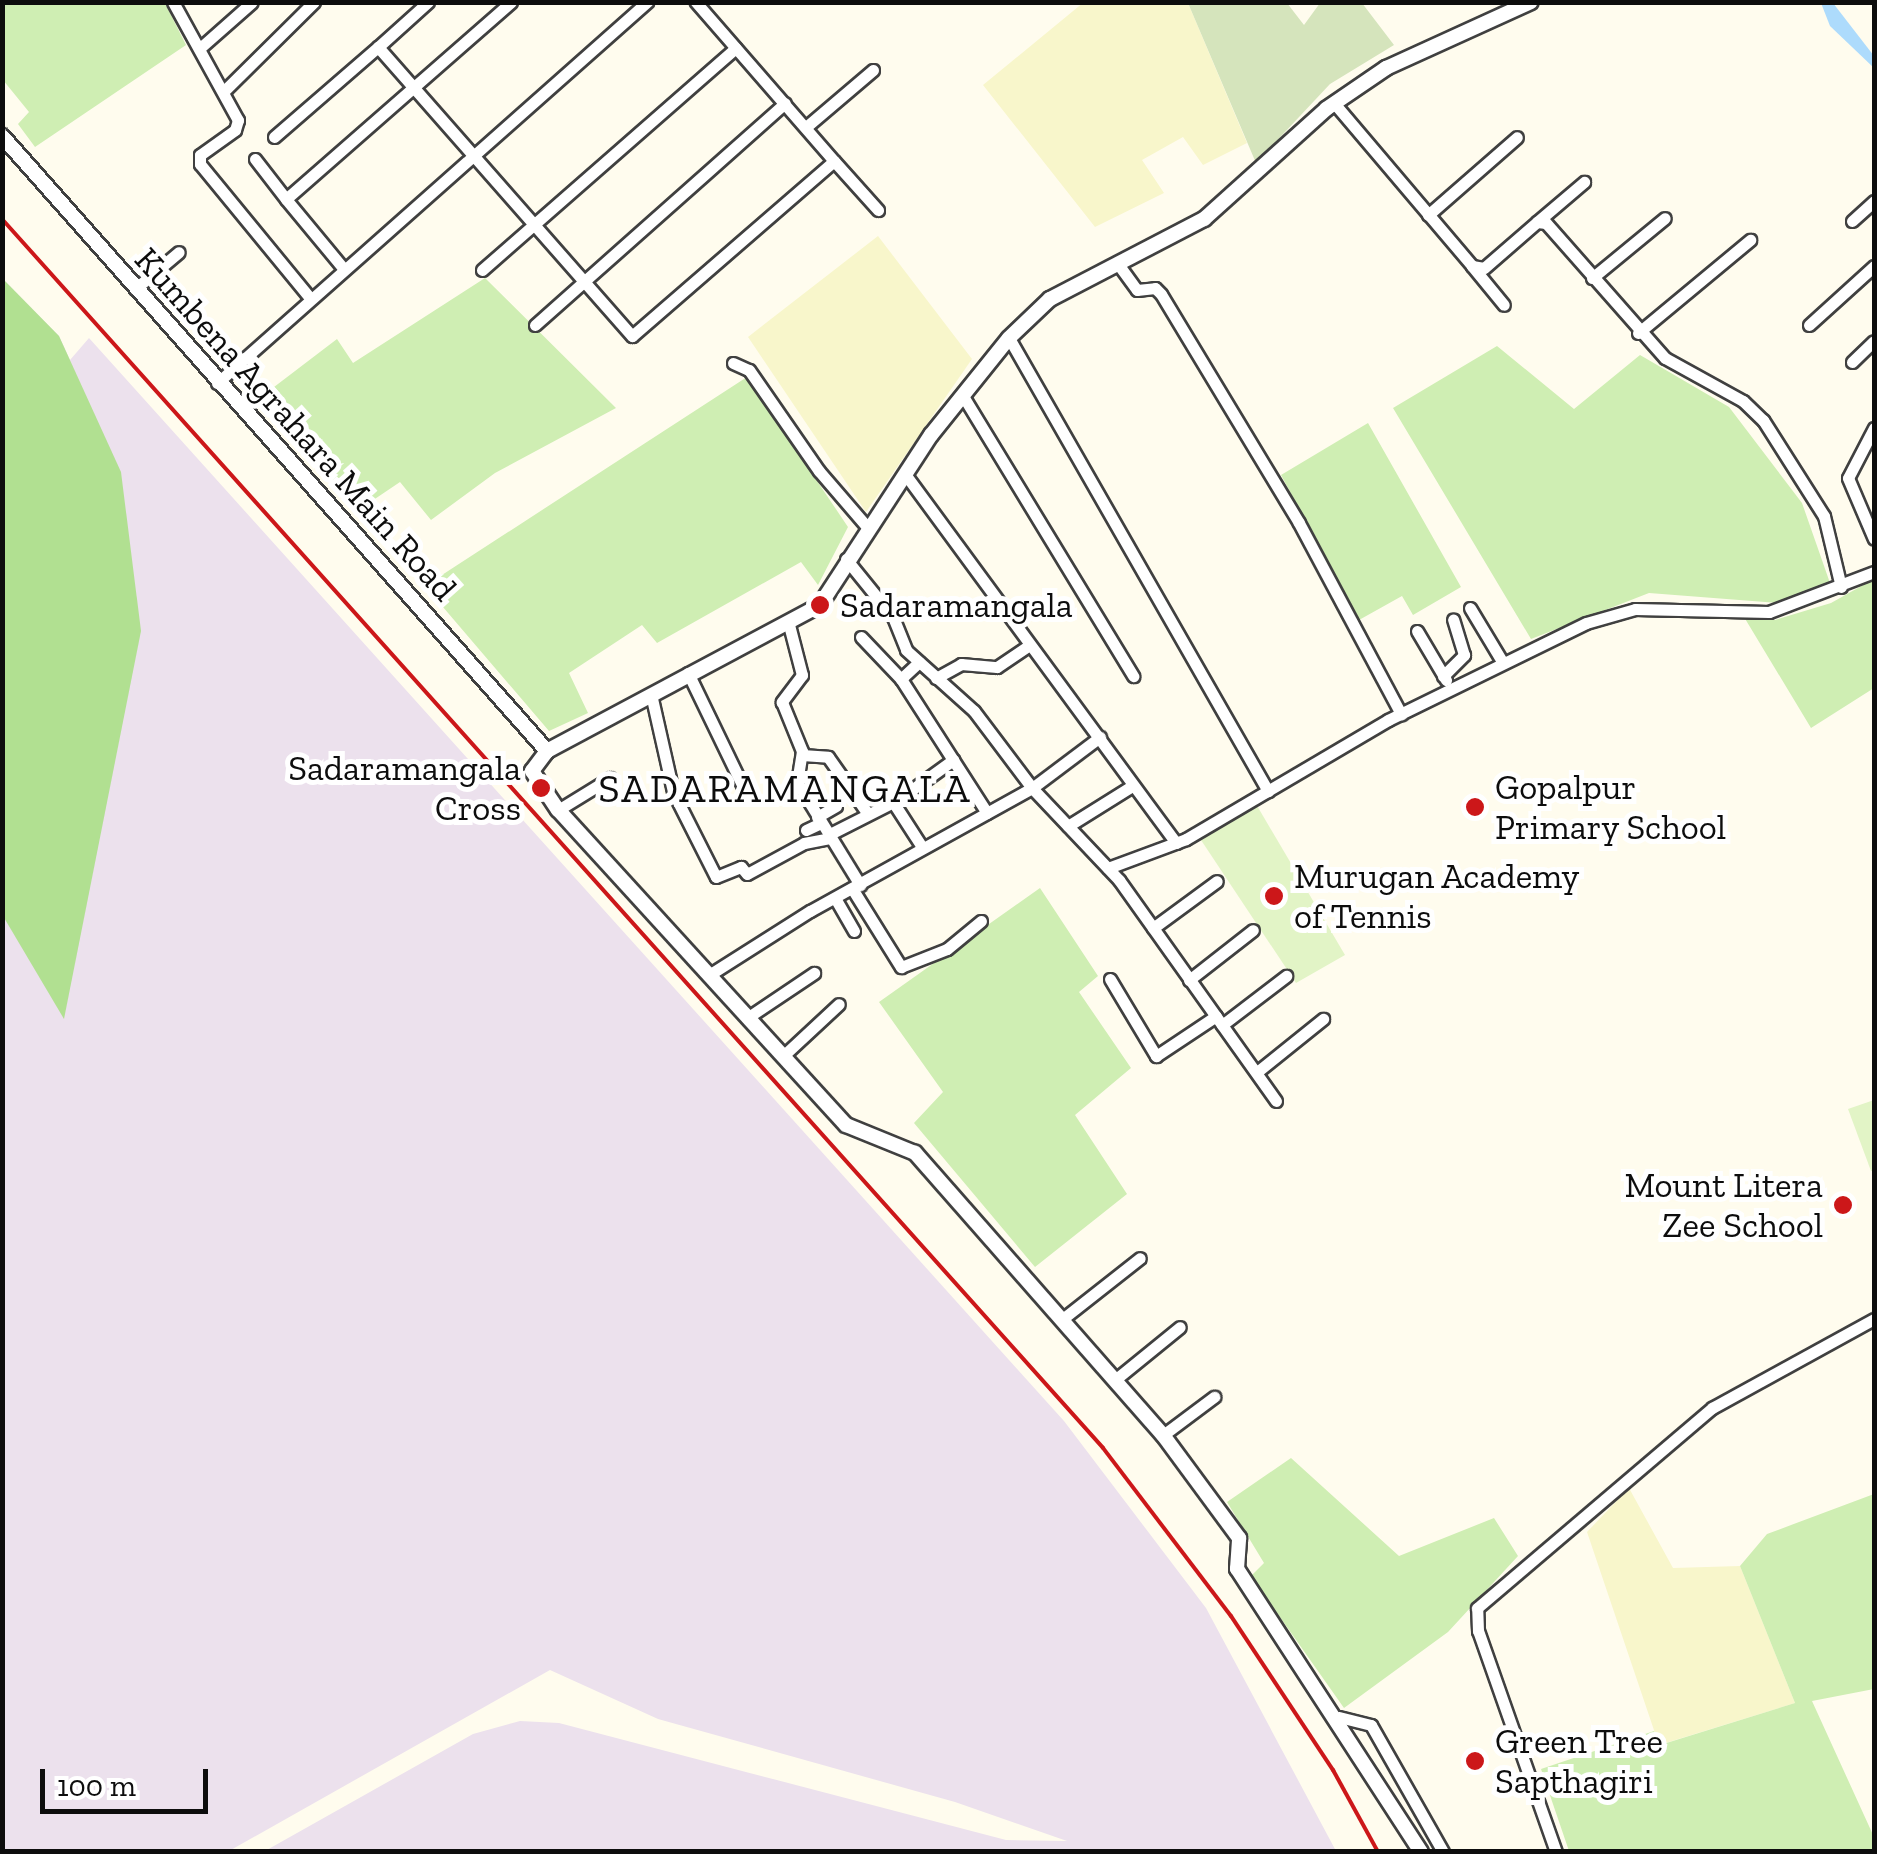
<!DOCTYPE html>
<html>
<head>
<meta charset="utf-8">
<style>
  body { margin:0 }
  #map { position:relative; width:1877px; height:1854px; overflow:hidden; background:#fffcee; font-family:"Zilla Slab",serif }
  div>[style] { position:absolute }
  .industrial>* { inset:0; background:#ece1ed }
  .farmland>* { inset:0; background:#f8f6cb }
  .green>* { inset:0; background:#cfeeb3 }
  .forest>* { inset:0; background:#b1e091 }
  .cemetery>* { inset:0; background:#d5e4bc }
  .pitch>* { inset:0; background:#e2f4c6 }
  .water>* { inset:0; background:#addbfc }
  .roads { filter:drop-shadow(2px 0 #404040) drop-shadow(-2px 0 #404040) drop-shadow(0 2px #404040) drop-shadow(0 -2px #404040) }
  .minor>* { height:11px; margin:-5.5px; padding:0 5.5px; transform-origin:5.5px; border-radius:5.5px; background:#fff }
  .tertiary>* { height:14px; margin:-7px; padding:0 7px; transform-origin:7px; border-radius:7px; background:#fff }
  .rail>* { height:4px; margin:-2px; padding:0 2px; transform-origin:2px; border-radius:2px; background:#cc1719 }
  .dots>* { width:28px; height:28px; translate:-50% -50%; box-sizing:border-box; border:5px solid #fff; border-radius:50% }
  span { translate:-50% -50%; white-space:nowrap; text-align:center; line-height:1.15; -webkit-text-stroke:10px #fff; paint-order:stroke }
  .street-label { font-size:35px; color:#0d0d0d }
  .poi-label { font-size:35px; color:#0d0d0d }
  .left { translate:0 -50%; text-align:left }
  .right { translate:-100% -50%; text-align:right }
  .quarter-label { font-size:40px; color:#0d0d0d; letter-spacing:2.5px }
  .frame { position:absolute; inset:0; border:5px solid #0d0d0d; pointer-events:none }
  .scale { position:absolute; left:40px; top:1769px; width:168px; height:45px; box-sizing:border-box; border:5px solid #0d0d0d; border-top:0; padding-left:12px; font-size:30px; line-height:35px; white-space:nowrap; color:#0d0d0d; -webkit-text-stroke:8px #fff; paint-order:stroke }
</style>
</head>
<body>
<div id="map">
  <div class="industrial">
    <div style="clip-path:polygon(2px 278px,59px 336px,70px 360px,89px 338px,1064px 1421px,1206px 1608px,1336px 1851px,265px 1851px,473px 1734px,520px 1721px,559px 1723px,1006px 1840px,1067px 1841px,955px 1802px,658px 1719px,550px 1670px,229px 1851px,3px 1851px)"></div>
  </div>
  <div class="farmland">
    <div style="clip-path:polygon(1084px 2px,1188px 3px,1247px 143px,1203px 165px,1183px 137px,1142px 160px,1164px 193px,1095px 227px,983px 85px)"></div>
    <div style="clip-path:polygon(878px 236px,972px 359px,866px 512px,748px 337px)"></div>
    <div style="clip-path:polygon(1629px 1488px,1673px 1568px,1740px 1566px,1795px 1703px,1659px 1745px,1587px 1532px)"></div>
  </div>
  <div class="green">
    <div style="clip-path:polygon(2px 3px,165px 3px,186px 45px,35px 147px,18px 124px,29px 112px,3px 80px)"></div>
    <div style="clip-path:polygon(485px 278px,616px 408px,495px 473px,431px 520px,400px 482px,360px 509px,257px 400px,337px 339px,353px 363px)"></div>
    <div style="clip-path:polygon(1497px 346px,1574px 409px,1640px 355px,1729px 407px,1802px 503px,1830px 583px,1778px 603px,1649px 593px,1531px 639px,1393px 408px)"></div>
    <div style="clip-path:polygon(747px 377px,848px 527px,818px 585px,801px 562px,657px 643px,642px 625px,569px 673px,588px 713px,549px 731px,425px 586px)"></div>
    <div style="clip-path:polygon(1368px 423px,1461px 587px,1413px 615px,1402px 596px,1359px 620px,1281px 475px)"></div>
    <div style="clip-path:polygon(1874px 579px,1874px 688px,1811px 728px,1744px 617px,1775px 620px,1831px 603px)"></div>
    <div style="clip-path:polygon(1040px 888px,1098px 976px,1079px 992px,1131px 1068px,1075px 1115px,1127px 1194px,1035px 1267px,914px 1123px,943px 1092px,879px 1002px)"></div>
    <div style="clip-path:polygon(1291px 1458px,1399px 1556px,1494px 1518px,1518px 1556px,1448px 1632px,1344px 1708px,1251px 1576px,1264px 1563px,1227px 1502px)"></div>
    <div style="clip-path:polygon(1874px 1494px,1874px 1689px,1812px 1701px,1874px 1837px,1874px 1851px,1569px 1851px,1541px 1769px,1654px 1731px,1660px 1745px,1795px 1703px,1740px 1566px,1767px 1534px)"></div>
  </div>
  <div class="forest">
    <div style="clip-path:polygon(2px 278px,59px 336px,121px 472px,141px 631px,64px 1019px,3px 916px)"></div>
  </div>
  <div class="cemetery">
    <div style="clip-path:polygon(1188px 3px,1287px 3px,1304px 25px,1320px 3px,1362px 3px,1394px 45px,1330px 84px,1256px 163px)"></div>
  </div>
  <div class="pitch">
    <div style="clip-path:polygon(1256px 804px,1345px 955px,1296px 983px,1199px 837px)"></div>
    <div style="clip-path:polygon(1874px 1100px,1874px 1170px,1871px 1171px,1848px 1109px)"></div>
  </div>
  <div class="water">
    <div style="clip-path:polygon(1821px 3px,1833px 3px,1874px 56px,1874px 68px,1830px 26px)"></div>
  </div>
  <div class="roads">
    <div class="minor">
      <div style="left:173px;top:2px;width:135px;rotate:61.2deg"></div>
      <div style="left:238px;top:120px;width:10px;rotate:107deg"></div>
      <div style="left:235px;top:130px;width:43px;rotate:144.5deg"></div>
      <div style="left:200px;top:155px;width:9px;rotate:90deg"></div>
      <div style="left:200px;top:164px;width:173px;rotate:50.6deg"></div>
      <div style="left:428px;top:2px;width:67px;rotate:138deg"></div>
      <div style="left:378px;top:47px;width:385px;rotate:48.7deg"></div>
      <div style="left:632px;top:336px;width:267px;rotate:-40.9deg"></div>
      <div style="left:834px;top:161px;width:211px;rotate:-131deg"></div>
      <div style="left:200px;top:48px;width:69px;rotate:-41.5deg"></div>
      <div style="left:226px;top:89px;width:124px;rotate:-44.7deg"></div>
      <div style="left:1334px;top:103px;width:214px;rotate:49.7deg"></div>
      <div style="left:1472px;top:266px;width:12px;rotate:9deg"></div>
      <div style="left:1484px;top:268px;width:70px;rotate:-41deg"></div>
      <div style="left:1537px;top:222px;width:9px;rotate:6deg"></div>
      <div style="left:1546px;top:223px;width:180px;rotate:48.6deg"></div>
      <div style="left:1665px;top:358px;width:89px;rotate:28.9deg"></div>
      <div style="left:1743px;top:401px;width:28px;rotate:44deg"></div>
      <div style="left:1763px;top:420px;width:114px;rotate:57.6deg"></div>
      <div style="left:1824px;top:516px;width:73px;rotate:76.5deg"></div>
      <div style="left:806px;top:127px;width:88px;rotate:-40.4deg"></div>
      <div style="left:274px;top:137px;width:138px;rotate:-40.9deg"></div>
      <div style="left:255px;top:159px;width:51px;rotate:52.2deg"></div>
      <div style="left:834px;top:161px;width:66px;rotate:48.1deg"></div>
      <div style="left:1428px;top:215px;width:118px;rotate:-41.2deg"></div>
      <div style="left:1852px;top:221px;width:30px;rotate:-42deg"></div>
      <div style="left:1537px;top:222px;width:62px;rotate:-40.4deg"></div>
      <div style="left:1118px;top:264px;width:32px;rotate:54deg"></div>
      <div style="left:1137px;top:290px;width:18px;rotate:-6deg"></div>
      <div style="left:1155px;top:288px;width:8px;rotate:45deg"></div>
      <div style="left:1161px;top:294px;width:267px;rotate:58.9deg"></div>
      <div style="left:1299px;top:523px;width:217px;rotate:61.9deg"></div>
      <div style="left:1472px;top:266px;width:50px;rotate:50.6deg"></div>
      <div style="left:343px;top:268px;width:89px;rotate:-129.6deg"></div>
      <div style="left:286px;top:199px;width:299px;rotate:-41.2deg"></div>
      <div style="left:482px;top:270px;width:337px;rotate:-41.2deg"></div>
      <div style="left:1592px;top:278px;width:94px;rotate:-39.4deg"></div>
      <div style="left:135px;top:289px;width:57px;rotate:-40.1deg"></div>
      <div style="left:535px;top:325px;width:334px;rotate:-41.6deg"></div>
      <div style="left:1809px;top:325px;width:88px;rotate:-42.2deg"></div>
      <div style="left:1638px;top:333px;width:146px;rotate:-39.7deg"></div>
      <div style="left:1009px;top:338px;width:522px;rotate:60.24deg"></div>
      <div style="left:1852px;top:362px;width:30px;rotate:-44deg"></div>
      <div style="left:733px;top:363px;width:17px;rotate:24deg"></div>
      <div style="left:749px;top:370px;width:123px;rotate:55.3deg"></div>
      <div style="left:819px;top:471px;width:75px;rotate:49.3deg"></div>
      <div style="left:217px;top:383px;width:575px;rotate:-41.54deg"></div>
      <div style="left:963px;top:396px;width:328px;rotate:58.7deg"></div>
      <div style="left:1874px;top:428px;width:56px;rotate:117.5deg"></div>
      <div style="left:1848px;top:478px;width:66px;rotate:66.9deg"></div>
      <div style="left:905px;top:474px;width:458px;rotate:53.7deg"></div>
      <div style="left:846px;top:559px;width:75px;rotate:51deg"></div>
      <div style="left:893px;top:617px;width:35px;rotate:68deg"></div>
      <div style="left:906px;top:650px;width:91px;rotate:41.9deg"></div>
      <div style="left:974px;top:711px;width:96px;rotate:53deg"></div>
      <div style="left:1032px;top:788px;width:127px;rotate:46.6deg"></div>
      <div style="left:1119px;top:880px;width:271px;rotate:54.6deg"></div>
      <div style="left:1470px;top:608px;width:64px;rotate:59deg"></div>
      <div style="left:788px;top:621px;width:56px;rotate:75.5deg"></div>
      <div style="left:802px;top:675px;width:34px;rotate:127deg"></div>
      <div style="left:782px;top:702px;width:53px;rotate:67.8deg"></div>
      <div style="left:802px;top:751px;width:31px;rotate:99deg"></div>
      <div style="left:797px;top:782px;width:121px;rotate:58.5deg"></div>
      <div style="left:1417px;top:631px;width:57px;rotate:59.4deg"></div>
      <div style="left:861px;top:637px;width:58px;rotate:46.4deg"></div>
      <div style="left:919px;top:662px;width:25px;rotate:137deg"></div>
      <div style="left:901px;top:679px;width:159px;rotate:57.3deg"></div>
      <div style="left:688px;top:673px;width:129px;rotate:64.2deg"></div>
      <div style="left:1443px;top:676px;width:30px;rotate:-45deg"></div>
      <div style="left:1464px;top:655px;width:37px;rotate:-107deg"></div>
      <div style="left:936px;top:678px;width:29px;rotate:-29deg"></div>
      <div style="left:961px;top:664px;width:36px;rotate:5deg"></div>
      <div style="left:997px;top:667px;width:37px;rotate:-34deg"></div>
      <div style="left:651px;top:694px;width:100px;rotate:77.3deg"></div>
      <div style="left:673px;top:792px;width:95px;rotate:63.2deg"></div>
      <div style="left:716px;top:877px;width:27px;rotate:-22deg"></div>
      <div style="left:741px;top:867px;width:9px;rotate:49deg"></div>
      <div style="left:747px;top:874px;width:65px;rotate:-28.5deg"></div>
      <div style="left:804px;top:843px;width:26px;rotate:-11deg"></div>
      <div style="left:802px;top:755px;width:26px;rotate:4deg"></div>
      <div style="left:828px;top:757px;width:66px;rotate:54.9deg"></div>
      <div style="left:893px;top:802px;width:54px;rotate:57.2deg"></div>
      <div style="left:558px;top:810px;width:61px;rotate:-31.6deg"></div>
      <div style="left:817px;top:817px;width:22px;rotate:-30deg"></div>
      <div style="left:1068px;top:826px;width:75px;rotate:-32deg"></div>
      <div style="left:806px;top:830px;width:17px;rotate:-25deg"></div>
      <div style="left:828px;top:835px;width:80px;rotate:-26.9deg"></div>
      <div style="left:899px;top:799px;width:67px;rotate:-35.8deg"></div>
      <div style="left:1108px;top:868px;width:83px;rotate:-20.4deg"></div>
      <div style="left:1186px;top:839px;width:234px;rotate:-30.5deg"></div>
      <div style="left:1388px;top:720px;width:220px;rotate:-26.1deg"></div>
      <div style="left:1586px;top:623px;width:51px;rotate:-15.9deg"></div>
      <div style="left:1635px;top:609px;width:134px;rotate:1.3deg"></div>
      <div style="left:1769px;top:612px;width:112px;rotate:-20.9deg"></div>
      <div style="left:853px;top:890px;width:91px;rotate:58.1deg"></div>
      <div style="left:901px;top:967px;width:49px;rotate:-21.4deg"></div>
      <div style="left:947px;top:949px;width:44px;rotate:-39.5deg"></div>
      <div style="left:835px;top:898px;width:38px;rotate:60deg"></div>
      <div style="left:1153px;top:928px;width:79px;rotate:-36.3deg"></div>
      <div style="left:709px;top:975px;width:120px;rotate:-32.4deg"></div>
      <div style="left:810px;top:911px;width:254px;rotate:-29deg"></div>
      <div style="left:1032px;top:788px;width:85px;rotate:-36.9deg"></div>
      <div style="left:1110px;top:979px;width:90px;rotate:59.1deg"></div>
      <div style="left:1156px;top:1056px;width:72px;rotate:-33.7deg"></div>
      <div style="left:1189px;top:980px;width:81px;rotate:-38deg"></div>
      <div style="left:747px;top:1018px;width:81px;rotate:-33.9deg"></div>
      <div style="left:1222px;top:1025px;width:81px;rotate:-37.4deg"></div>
      <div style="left:783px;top:1056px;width:76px;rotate:-42.9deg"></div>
      <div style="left:1257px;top:1072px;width:85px;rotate:-38.8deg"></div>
      <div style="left:1065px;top:1317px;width:95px;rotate:-38.2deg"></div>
      <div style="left:1116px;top:1379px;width:82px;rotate:-39.1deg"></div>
      <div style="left:1163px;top:1435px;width:64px;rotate:-36.7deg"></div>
      <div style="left:1339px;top:1717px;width:33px;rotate:14deg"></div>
      <div style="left:1371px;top:1725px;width:146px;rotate:60.4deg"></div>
      <div style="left:1556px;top:1852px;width:234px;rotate:-109.4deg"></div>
      <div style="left:1478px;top:1631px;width:23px;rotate:-92deg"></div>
      <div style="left:1477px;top:1608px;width:309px;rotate:-40.4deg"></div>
      <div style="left:1712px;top:1408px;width:185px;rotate:-28.8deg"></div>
    </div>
    <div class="tertiary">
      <div style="left:2px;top:136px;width:822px;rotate:48.45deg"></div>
      <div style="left:1421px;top:1852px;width:338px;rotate:-123deg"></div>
      <div style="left:1237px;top:1569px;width:31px;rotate:-86deg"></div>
      <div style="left:1239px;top:1538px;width:128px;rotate:-126.4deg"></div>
      <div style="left:1163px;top:1435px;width:376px;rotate:-131.3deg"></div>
      <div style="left:915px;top:1153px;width:74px;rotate:-157.9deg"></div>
      <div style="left:846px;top:1125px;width:427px;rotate:-132.4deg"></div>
      <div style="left:558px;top:810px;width:47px;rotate:-123.7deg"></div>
      <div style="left:532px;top:771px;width:25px;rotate:-53deg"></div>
      <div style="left:547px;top:751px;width:310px;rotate:-28.1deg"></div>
      <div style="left:820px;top:605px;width:203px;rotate:-56.9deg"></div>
      <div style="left:931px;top:435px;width:124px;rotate:-51.2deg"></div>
      <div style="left:1009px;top:338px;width:57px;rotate:-43.6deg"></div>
      <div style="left:1050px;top:299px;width:174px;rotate:-27.5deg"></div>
      <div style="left:1204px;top:219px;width:164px;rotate:-42deg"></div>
      <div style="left:1326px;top:109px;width:73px;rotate:-34.3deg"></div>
      <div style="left:1386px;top:68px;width:159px;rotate:-24.5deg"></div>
    </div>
  </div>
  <div class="rail">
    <div style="left:2px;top:219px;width:1650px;rotate:48.14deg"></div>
    <div style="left:1103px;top:1448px;width:211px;rotate:52.7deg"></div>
    <div style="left:1231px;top:1616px;width:185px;rotate:56.5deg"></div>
    <div style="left:1333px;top:1770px;width:94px;rotate:61.2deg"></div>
  </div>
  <div class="dots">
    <div style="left:820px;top:605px;background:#cc1719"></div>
    <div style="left:541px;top:788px;background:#cc1719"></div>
    <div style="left:1475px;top:807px;background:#cc1719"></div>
    <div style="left:1274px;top:896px;background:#cc1719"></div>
    <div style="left:1843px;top:1205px;background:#cc1719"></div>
    <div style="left:1475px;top:1761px;background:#cc1719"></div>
  </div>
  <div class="street-label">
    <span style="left:296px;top:424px;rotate:48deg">Kumbena Agrahara Main Road</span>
  </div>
  <div class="poi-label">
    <span class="left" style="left:840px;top:605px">Sadaramangala</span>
    <span class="right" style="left:521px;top:788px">Sadaramangala<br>Cross</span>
    <span class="left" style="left:1495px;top:807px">Gopalpur<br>Primary School</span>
    <span class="left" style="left:1294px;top:896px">Murugan Academy<br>of Tennis</span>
    <span class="right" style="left:1823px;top:1205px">Mount Litera<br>Zee School</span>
    <span class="left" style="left:1495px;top:1761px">Green Tree<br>Sapthagiri</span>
  </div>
  <div class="quarter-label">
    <span style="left:785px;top:788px">SADARAMANGALA</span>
  </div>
  <div class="frame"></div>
  <div class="scale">100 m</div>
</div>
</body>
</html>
